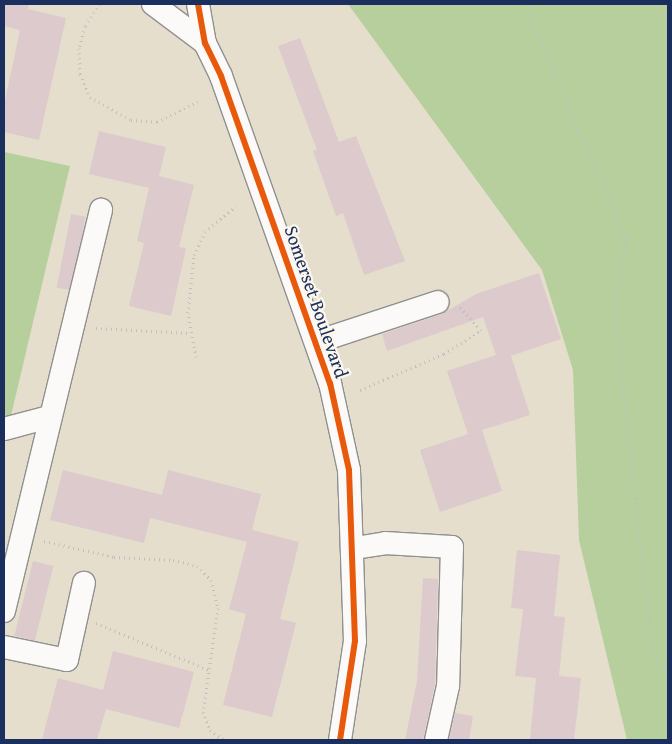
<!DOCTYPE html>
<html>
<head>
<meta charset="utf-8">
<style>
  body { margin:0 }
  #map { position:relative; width:672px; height:744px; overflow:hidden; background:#e5decd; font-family:"Gentium Book Plus",serif }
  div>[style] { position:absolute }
  .green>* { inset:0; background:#b6cf9d }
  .building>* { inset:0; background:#dccacc; transform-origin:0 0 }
  .path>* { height:3px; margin-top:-1.5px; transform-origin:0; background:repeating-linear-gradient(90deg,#bfbfc1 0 1px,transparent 0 5px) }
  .roads { filter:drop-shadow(1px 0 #90908f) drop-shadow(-1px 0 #90908f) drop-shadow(0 1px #90908f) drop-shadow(0 -1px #90908f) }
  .minor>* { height:22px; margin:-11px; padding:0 11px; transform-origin:11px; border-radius:11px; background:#fbfaf8 }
  .cycleway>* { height:6px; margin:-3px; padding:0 3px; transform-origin:3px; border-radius:3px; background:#e8590c }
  span { translate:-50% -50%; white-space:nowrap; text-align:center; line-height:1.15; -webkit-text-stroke:4.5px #fbf7ec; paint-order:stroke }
  .street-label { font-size:19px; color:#1b2f5e }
  .frame { position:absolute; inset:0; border:5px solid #1b2f5e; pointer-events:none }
</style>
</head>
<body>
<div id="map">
  <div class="green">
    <div style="clip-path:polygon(348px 4px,668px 4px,668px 740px,627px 740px,579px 540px,573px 370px,542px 270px)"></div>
    <div style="clip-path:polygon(4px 152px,70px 166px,4px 445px)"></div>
  </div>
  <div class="building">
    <div style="clip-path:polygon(4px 4px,29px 4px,28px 9px,66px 18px,39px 140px,4px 132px,4px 105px,20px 30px,4px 26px)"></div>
    <div style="clip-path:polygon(300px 38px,339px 142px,356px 136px,405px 261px,364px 275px,343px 213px,336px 216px,313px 151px,317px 150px,278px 46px)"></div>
    <div style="clip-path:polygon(99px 131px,166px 147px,159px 176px,194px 185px,179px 247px,186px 248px,171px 316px,129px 306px,144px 243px,137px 241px,149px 188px,89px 174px)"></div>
    <div style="left:71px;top:214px;width:15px;height:75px;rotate:11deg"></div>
    <div style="clip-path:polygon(539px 273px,561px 339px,511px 356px,530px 415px,482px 430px,502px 491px,440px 512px,420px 450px,468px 434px,447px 371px,496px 355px,483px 317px,387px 351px,382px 334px,442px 314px,476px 294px)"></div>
    <div style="clip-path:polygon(63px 470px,162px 495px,168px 470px,261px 494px,252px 530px,299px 542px,280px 619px,296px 623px,272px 717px,223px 705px,246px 614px,229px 609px,247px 542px,150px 518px,144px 543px,50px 520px)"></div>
    <div style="clip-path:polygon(517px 550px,560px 555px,554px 616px,565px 617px,559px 676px,581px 678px,574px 740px,530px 739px,536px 678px,515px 676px,523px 609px,511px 608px)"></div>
    <div style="left:33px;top:561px;width:21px;height:77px;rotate:14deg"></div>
    <div style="clip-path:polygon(423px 578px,438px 579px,435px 684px,423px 740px,405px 740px,417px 681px)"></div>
    <div style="clip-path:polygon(113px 651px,194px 672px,179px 728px,106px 709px,97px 740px,42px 740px,58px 678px,103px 690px)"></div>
    <div style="clip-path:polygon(455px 713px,473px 716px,469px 740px,449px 740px)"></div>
  </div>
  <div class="path">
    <div style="left:100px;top:4px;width:27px;rotate:124deg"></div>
    <div style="left:85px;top:26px;width:23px;rotate:105deg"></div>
    <div style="left:79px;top:48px;width:26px;rotate:88deg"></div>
    <div style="left:80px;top:74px;width:25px;rotate:67deg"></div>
    <div style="left:90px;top:97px;width:47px;rotate:29.3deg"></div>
    <div style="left:131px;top:120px;width:26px;rotate:4deg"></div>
    <div style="left:157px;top:122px;width:47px;rotate:-26.6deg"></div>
    <div style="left:525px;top:4px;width:257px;rotate:66.8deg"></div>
    <div style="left:626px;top:240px;width:65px;rotate:100.6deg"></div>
    <div style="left:614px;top:304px;width:347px;rotate:83.7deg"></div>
    <div style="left:652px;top:649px;width:31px;rotate:58deg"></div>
    <div style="left:96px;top:328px;width:94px;rotate:3deg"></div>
    <div style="left:196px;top:357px;width:45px;rotate:-100.3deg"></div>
    <div style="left:188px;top:313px;width:58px;rotate:-84.1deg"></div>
    <div style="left:194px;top:255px;width:25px;rotate:-64deg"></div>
    <div style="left:205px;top:232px;width:40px;rotate:-40deg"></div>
    <div style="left:360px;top:390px;width:91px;rotate:-23.2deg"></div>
    <div style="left:444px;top:354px;width:44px;rotate:-33deg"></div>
    <div style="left:481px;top:330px;width:33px;rotate:-133deg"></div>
    <div style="left:44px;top:541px;width:72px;rotate:12.9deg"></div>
    <div style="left:114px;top:557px;width:59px;rotate:2.9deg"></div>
    <div style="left:173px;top:560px;width:25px;rotate:14deg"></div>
    <div style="left:197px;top:566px;width:20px;rotate:45deg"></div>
    <div style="left:211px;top:580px;width:29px;rotate:76deg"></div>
    <div style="left:218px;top:608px;width:105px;rotate:98.2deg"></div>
    <div style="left:203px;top:712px;width:19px;rotate:69deg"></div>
    <div style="left:210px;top:730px;width:18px;rotate:34deg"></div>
    <div style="left:96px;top:623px;width:122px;rotate:22.6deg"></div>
    <div style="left:197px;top:740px;width:25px;rotate:-2deg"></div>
  </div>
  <div class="roads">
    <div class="minor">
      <div style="left:153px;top:4px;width:65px;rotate:36.9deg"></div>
      <div style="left:198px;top:4px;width:40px;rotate:80deg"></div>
      <div style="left:205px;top:43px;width:37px;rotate:64deg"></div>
      <div style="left:221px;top:76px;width:326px;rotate:70.5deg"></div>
      <div style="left:330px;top:383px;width:89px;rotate:77.7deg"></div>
      <div style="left:349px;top:470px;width:171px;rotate:88deg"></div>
      <div style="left:355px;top:641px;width:100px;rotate:98.6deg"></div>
      <div style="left:316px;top:342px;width:128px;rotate:-18.2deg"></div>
      <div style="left:4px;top:429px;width:47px;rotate:-14.9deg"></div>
      <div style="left:355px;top:548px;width:30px;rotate:-9deg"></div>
      <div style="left:385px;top:543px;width:67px;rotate:3.4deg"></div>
      <div style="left:452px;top:547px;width:139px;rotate:91.6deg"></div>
      <div style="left:448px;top:686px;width:55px;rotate:102.5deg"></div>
      <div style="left:4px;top:611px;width:413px;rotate:-76.4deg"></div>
      <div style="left:4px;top:647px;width:64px;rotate:11.7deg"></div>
      <div style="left:67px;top:660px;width:79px;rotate:-77.6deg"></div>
    </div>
  </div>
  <div class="cycleway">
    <div style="left:198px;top:4px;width:40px;rotate:80deg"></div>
    <div style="left:205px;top:43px;width:37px;rotate:64deg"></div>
    <div style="left:221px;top:76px;width:326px;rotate:70.5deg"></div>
    <div style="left:330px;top:383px;width:89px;rotate:77.7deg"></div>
    <div style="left:349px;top:470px;width:171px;rotate:88deg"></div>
    <div style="left:355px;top:641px;width:100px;rotate:98.6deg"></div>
  </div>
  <div class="street-label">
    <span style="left:316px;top:302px;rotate:71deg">Somerset Boulevard</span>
  </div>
  <div class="frame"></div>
</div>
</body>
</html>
